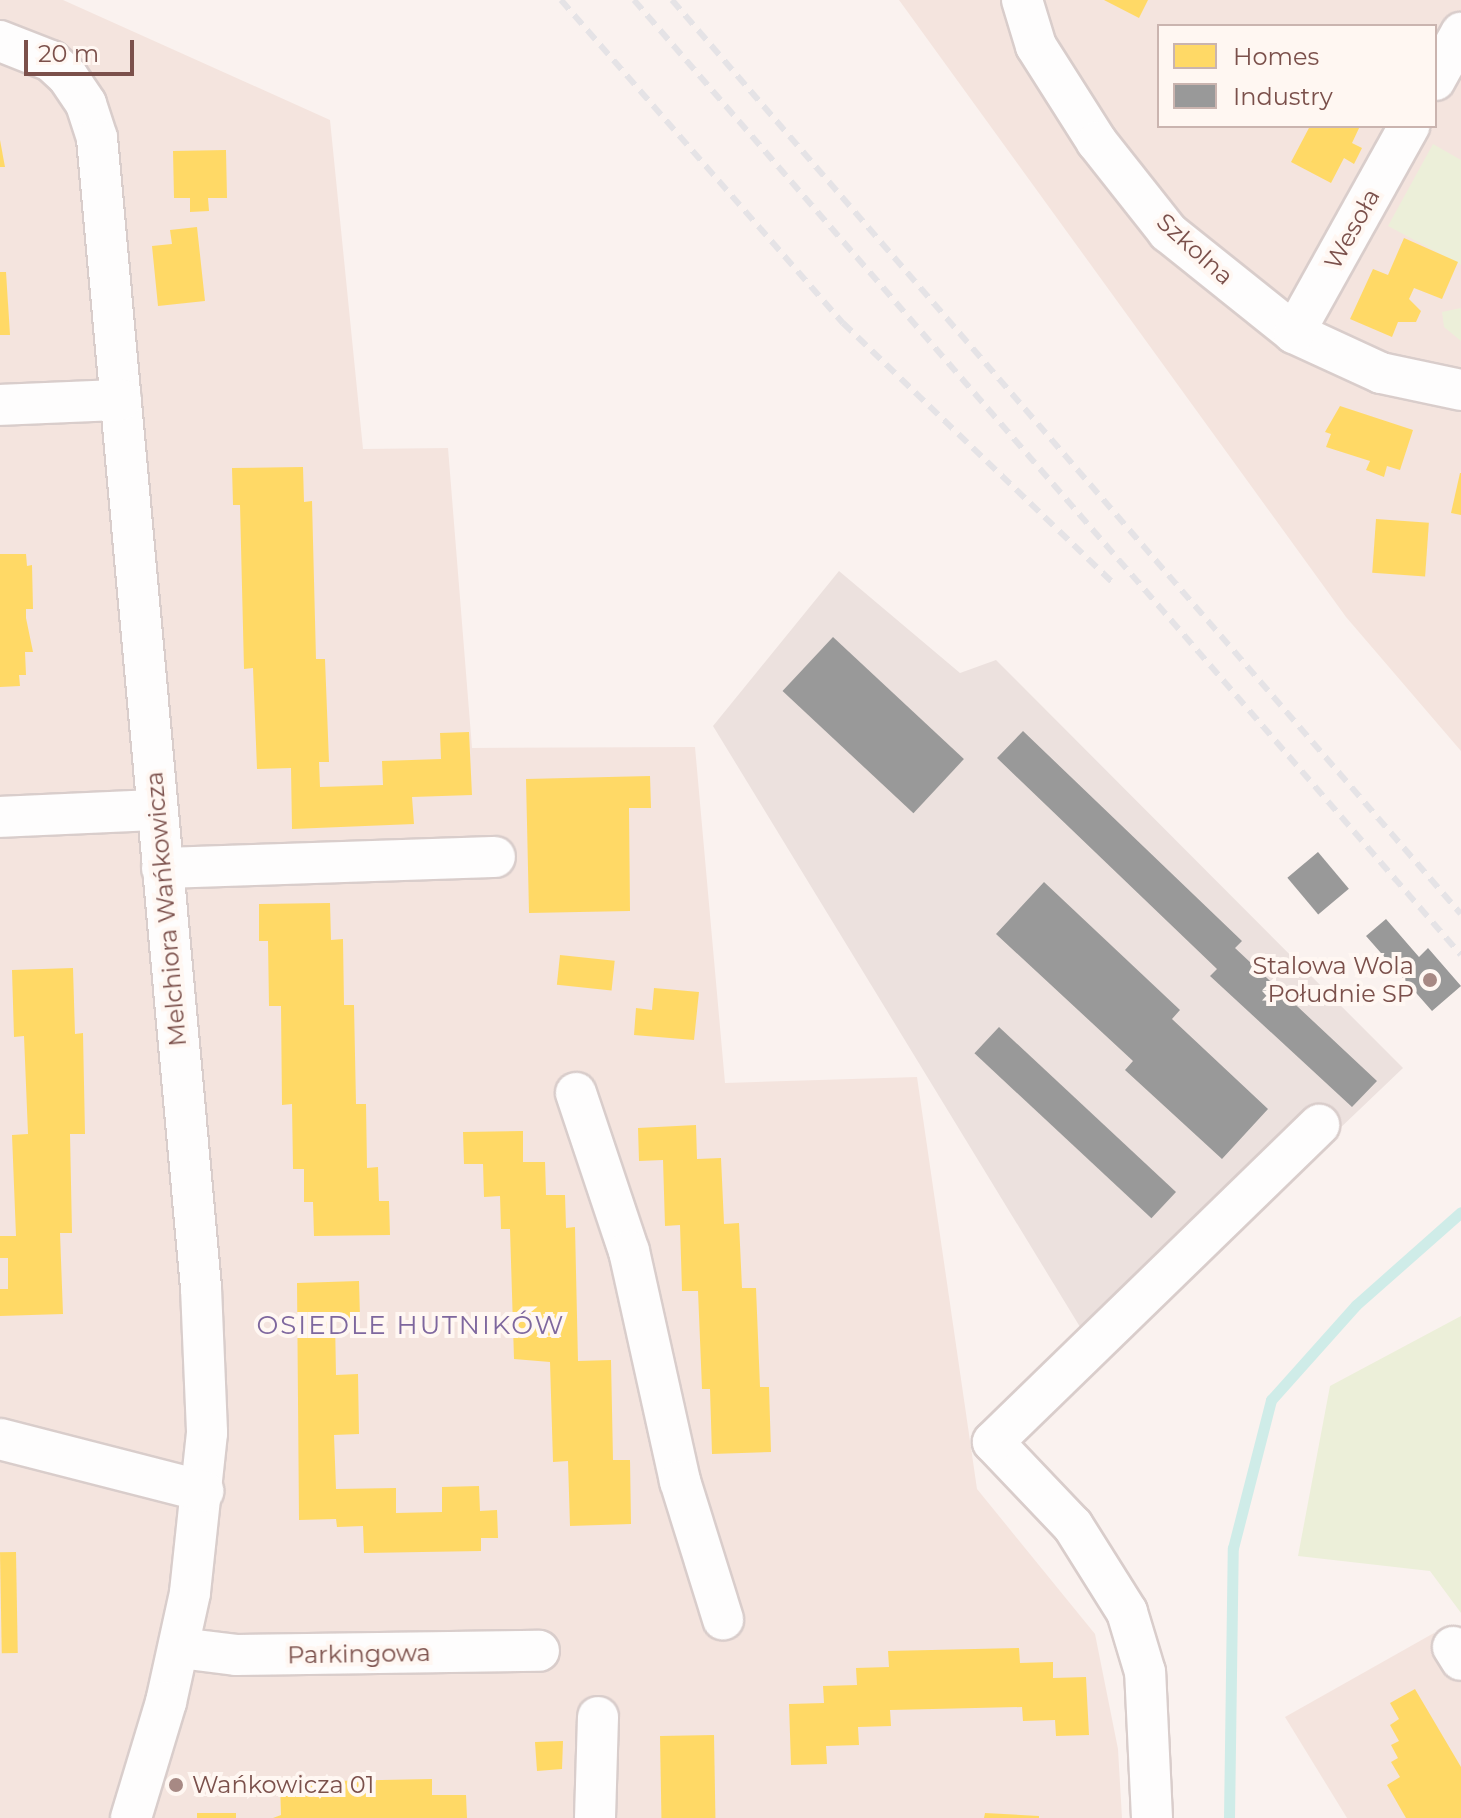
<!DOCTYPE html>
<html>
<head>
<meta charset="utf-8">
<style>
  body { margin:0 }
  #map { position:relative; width:1461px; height:1818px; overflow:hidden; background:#faf2ef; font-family:Montserrat,sans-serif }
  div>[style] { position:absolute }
  .residential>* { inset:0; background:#f4e4de }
  .industrial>* { inset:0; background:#ece1de }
  .green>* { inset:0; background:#ecefd9 }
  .homes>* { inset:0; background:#ffd966; transform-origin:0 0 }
  .industry>* { inset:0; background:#999; transform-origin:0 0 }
  .stream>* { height:11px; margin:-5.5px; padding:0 5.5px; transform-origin:5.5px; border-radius:5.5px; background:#cfece8 }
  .roads { filter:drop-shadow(2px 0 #d9cdcb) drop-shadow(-2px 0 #d9cdcb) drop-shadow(0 2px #d9cdcb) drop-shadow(0 -2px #d9cdcb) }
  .minor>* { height:40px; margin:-20px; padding:0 20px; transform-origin:20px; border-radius:20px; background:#fefdfd }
  .rail>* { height:6px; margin-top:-3px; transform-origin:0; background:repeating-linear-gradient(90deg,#e5e3e6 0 12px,transparent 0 20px) }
  .dots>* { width:22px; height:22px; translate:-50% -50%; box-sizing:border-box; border:4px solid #fff7f2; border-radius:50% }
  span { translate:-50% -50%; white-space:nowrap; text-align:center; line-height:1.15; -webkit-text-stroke:8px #fff7f2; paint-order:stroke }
  .street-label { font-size:24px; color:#7b504b }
  .poi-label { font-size:24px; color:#7b504b }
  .right { translate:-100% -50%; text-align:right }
  .left { translate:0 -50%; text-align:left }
  .neighbourhood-label { font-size:26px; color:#7e679e; letter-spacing:2px }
  .legend { position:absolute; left:1157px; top:24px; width:280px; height:104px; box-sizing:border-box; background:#fff7f2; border:2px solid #cab4af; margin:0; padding:10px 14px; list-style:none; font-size:24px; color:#7b504b }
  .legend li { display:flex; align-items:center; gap:16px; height:40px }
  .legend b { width:40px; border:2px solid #cab4af }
  .scale { position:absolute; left:24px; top:40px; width:110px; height:36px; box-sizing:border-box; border:4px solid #7b504b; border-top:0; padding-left:10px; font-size:24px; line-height:28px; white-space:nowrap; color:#7b504b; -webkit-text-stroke:6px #fff7f2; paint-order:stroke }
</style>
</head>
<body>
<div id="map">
  <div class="residential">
    <div style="clip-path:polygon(0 0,63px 0,330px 120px,363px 449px,448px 448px,472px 748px,695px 747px,725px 1083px,917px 1077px,977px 1489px,1095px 1634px,1118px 1749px,1122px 1818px,0 1818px)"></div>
    <div style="clip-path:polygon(evenodd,899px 0,1461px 0,1461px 751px,1346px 617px,899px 0,1159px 26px,1435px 26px,1435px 126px,1159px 126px,1159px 26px)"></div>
    <div style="clip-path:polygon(1434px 1633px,1461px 1674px,1461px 1818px,1347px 1818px,1285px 1717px)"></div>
  </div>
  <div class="industrial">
    <div style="clip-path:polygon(839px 571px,960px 673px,996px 660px,1403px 1068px,1099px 1358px,713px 726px)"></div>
  </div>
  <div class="green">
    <div style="clip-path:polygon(1433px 144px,1461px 160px,1461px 265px,1388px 226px)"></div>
    <div style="clip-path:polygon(1461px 308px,1461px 341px,1444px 327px,1442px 312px)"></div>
    <div style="clip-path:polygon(1461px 1316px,1461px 1613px,1430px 1571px,1298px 1556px,1330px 1386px)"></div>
  </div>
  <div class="homes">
    <div style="clip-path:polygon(1104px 0,1148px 0,1139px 18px)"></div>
    <div style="clip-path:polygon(1310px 126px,1360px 126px,1352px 143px,1362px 148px,1354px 164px,1344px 158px,1331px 183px,1291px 162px)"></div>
    <div style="clip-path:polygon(0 140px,5px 167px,0 167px)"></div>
    <div style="clip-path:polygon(226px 150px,227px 198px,208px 198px,209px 211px,190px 212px,190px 198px,174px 198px,173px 151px)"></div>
    <div style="clip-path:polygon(197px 227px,205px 301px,158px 306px,152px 246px,172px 244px,170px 230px)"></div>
    <div style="clip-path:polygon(1404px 238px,1458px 262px,1442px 299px,1414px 288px,1409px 299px,1421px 311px,1416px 322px,1398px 322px,1392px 337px,1350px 319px,1373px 269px,1388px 275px)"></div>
    <div style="clip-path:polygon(0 272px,6px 272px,10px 335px,0 335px)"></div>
    <div style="clip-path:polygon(1340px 406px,1413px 430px,1400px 470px,1387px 466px,1384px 477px,1366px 470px,1370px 461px,1326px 447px,1331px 434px,1325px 432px)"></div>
    <div style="clip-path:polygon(303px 467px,304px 502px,312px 501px,316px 659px,325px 659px,329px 762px,319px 762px,320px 787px,383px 785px,382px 761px,441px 759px,440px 733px,469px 732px,472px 795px,412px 797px,414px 824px,292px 829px,291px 768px,257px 769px,253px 668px,244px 669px,240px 505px,233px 505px,232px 468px)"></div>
    <div style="clip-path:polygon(1460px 473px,1461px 473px,1461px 515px,1451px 513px)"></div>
    <div style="left:1376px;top:519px;width:53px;height:54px;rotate:4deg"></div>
    <div style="clip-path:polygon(0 554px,26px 554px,27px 566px,32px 565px,33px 609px,26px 609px,26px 618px,33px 652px,25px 652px,26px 675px,19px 675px,20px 686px,0 687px)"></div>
    <div style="clip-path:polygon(650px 776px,651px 808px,629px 808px,630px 911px,529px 913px,526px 779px)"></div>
    <div style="clip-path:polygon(330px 903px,331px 940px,343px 939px,344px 1005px,354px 1005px,356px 1104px,366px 1104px,367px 1168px,378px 1167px,379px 1201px,389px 1201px,390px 1235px,314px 1236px,313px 1202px,304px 1202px,304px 1169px,293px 1169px,292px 1104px,282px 1105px,281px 1006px,269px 1006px,268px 941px,259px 941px,259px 904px)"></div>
    <div style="left:560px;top:955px;width:55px;height:30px;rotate:6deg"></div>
    <div style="clip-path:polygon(73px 968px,75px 1034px,83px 1033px,85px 1134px,70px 1134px,72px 1233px,60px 1233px,63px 1314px,0 1316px,0 1289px,8px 1289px,8px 1258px,0 1258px,0 1236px,16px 1236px,12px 1135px,28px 1134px,24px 1036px,14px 1037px,12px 970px)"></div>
    <div style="clip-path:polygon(654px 988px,699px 992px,694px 1040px,634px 1035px,636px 1008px,652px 1010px)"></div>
    <div style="clip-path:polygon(696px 1125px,697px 1159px,721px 1158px,724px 1224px,739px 1223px,742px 1288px,756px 1288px,760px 1387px,769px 1387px,771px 1452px,712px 1454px,710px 1389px,702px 1389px,698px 1291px,682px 1291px,680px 1225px,665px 1226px,663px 1160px,639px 1161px,638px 1128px)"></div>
    <div style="clip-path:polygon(523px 1131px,523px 1162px,545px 1162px,546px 1195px,565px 1195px,566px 1228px,575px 1227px,578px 1361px,611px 1360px,613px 1460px,630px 1460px,631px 1524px,570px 1526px,568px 1461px,553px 1462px,550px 1362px,514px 1359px,510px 1229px,501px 1229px,500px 1196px,484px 1197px,483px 1164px,464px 1164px,463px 1132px)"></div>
    <div style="clip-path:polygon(359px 1281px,360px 1318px,335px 1320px,336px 1375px,358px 1374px,359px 1434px,334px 1435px,336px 1489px,396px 1488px,396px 1513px,442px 1512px,442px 1487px,479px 1486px,480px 1511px,497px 1510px,498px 1538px,481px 1538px,481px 1551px,364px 1553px,363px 1526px,337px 1527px,336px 1519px,299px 1520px,297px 1283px)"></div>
    <div style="left:16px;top:1552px;width:101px;height:16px;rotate:89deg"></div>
    <div style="clip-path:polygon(1019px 1648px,1020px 1663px,1053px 1662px,1053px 1678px,1086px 1677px,1089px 1735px,1056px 1736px,1055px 1720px,1023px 1721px,1022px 1707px,890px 1710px,891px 1726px,858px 1727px,859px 1745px,826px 1746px,827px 1764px,791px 1765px,789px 1704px,824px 1703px,823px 1686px,857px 1685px,856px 1668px,889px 1667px,888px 1651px)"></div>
    <div style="clip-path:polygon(1415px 1689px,1461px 1767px,1461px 1818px,1406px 1818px,1387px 1785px,1400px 1777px,1391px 1762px,1398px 1758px,1391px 1745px,1399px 1741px,1390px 1725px,1399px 1719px,1390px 1703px)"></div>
    <div style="left:714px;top:1735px;width:83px;height:54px;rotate:89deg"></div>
    <div style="clip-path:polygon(563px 1741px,562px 1769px,537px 1771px,535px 1742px)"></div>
    <div style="clip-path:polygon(432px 1779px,432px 1795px,466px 1795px,467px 1818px,273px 1818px,281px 1815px,280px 1782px)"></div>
    <div style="left:197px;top:1813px;width:39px;height:5px"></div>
    <div style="clip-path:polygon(985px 1813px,1039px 1816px,1039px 1818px,984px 1818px)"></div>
  </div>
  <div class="industry">
    <div style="left:833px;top:637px;width:179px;height:74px;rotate:43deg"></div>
    <div style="clip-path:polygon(1023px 731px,1242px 941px,1235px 948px,1377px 1081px,1352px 1107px,1210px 976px,1217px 969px,997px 758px)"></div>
    <div style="left:1318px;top:852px;width:48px;height:40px;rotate:50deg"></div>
    <div style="clip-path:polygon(1044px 882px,1180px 1010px,1172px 1019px,1268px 1109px,1222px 1159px,1125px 1070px,1133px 1061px,996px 934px)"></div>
    <div style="clip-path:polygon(1386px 919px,1419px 957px,1428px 948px,1461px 986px,1432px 1011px,1366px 936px)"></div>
    <div style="left:999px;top:1027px;width:242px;height:36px;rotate:43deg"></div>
  </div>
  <div class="stream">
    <div style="left:1229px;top:1818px;width:270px;rotate:-89.2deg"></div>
    <div style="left:1233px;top:1548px;width:153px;rotate:-75.6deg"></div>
    <div style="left:1271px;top:1400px;width:127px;rotate:-48.2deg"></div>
    <div style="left:1356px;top:1305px;width:140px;rotate:-41.5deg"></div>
  </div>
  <div class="roads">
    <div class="minor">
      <div style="left:1022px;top:0;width:48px;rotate:73.1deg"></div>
      <div style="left:1036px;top:46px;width:114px;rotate:57.6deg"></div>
      <div style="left:1097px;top:142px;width:115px;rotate:51.7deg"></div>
      <div style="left:1168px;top:232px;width:161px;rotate:38.7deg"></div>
      <div style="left:1294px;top:333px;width:96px;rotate:24.7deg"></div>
      <div style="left:1381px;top:373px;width:82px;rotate:12deg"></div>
      <div style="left:0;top:41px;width:55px;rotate:21.4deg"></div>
      <div style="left:51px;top:61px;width:23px;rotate:43deg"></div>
      <div style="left:68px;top:77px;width:32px;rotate:56deg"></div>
      <div style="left:86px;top:104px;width:36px;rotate:72deg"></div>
      <div style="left:97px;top:138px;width:1155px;rotate:84.83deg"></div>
      <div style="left:201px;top:1288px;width:145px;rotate:87.6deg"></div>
      <div style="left:207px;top:1433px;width:161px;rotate:96.1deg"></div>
      <div style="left:190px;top:1593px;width:112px;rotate:102.4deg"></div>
      <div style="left:166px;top:1702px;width:121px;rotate:106.8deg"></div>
      <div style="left:1435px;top:80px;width:54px;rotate:-61deg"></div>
      <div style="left:1294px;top:333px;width:237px;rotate:-60.9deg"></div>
      <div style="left:0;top:405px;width:121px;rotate:-2.4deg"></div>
      <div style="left:0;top:817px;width:157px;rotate:-2.6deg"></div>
      <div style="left:162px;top:868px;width:333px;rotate:-1.9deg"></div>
      <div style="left:576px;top:1093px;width:167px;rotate:71.5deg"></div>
      <div style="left:629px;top:1251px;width:236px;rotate:77.5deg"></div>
      <div style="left:680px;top:1481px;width:145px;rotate:72.7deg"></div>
      <div style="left:0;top:1439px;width:210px;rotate:14.4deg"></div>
      <div style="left:1453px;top:1647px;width:15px;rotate:58deg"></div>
      <div style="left:180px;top:1648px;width:56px;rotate:7.1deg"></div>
      <div style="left:236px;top:1655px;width:303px;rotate:-0.8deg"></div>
      <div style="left:595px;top:1818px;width:101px;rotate:-88.3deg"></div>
      <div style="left:1152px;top:1818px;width:146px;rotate:-92.7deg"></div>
      <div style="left:1145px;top:1672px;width:63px;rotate:-106.7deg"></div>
      <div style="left:1127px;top:1612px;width:102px;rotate:-122.1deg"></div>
      <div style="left:1073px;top:1526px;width:116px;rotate:-133.6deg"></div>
      <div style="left:993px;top:1442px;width:455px;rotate:-44.2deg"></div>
    </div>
  </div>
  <div class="rail">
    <div style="left:561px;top:0;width:429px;rotate:48.9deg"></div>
    <div style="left:843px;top:323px;width:376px;rotate:43.9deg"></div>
    <div style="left:634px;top:0;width:1263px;rotate:49.11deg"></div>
    <div style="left:672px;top:0;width:1207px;rotate:49.2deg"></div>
  </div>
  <div class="dots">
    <div style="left:1430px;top:980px;background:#a78984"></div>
    <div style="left:176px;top:1785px;background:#a78984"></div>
  </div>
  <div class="street-label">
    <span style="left:1352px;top:229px;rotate:-61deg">Wesoła</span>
    <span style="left:1195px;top:249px;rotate:42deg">Szkolna</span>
    <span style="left:166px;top:909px;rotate:-95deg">Melchiora Wańkowicza</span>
    <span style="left:359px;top:1654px;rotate:-1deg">Parkingowa</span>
  </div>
  <div class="poi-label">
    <span class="right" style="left:1414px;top:980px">Stalowa Wola<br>Południe SP</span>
    <span class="left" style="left:192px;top:1785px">Wańkowicza 01</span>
  </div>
  <div class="neighbourhood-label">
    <span style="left:411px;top:1326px">OSIEDLE HUTNIKÓW</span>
  </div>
  <ul class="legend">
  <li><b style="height:22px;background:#ffd966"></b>Homes</li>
  <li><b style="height:22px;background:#999"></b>Industry</li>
  </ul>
  <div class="scale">20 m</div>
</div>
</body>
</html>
